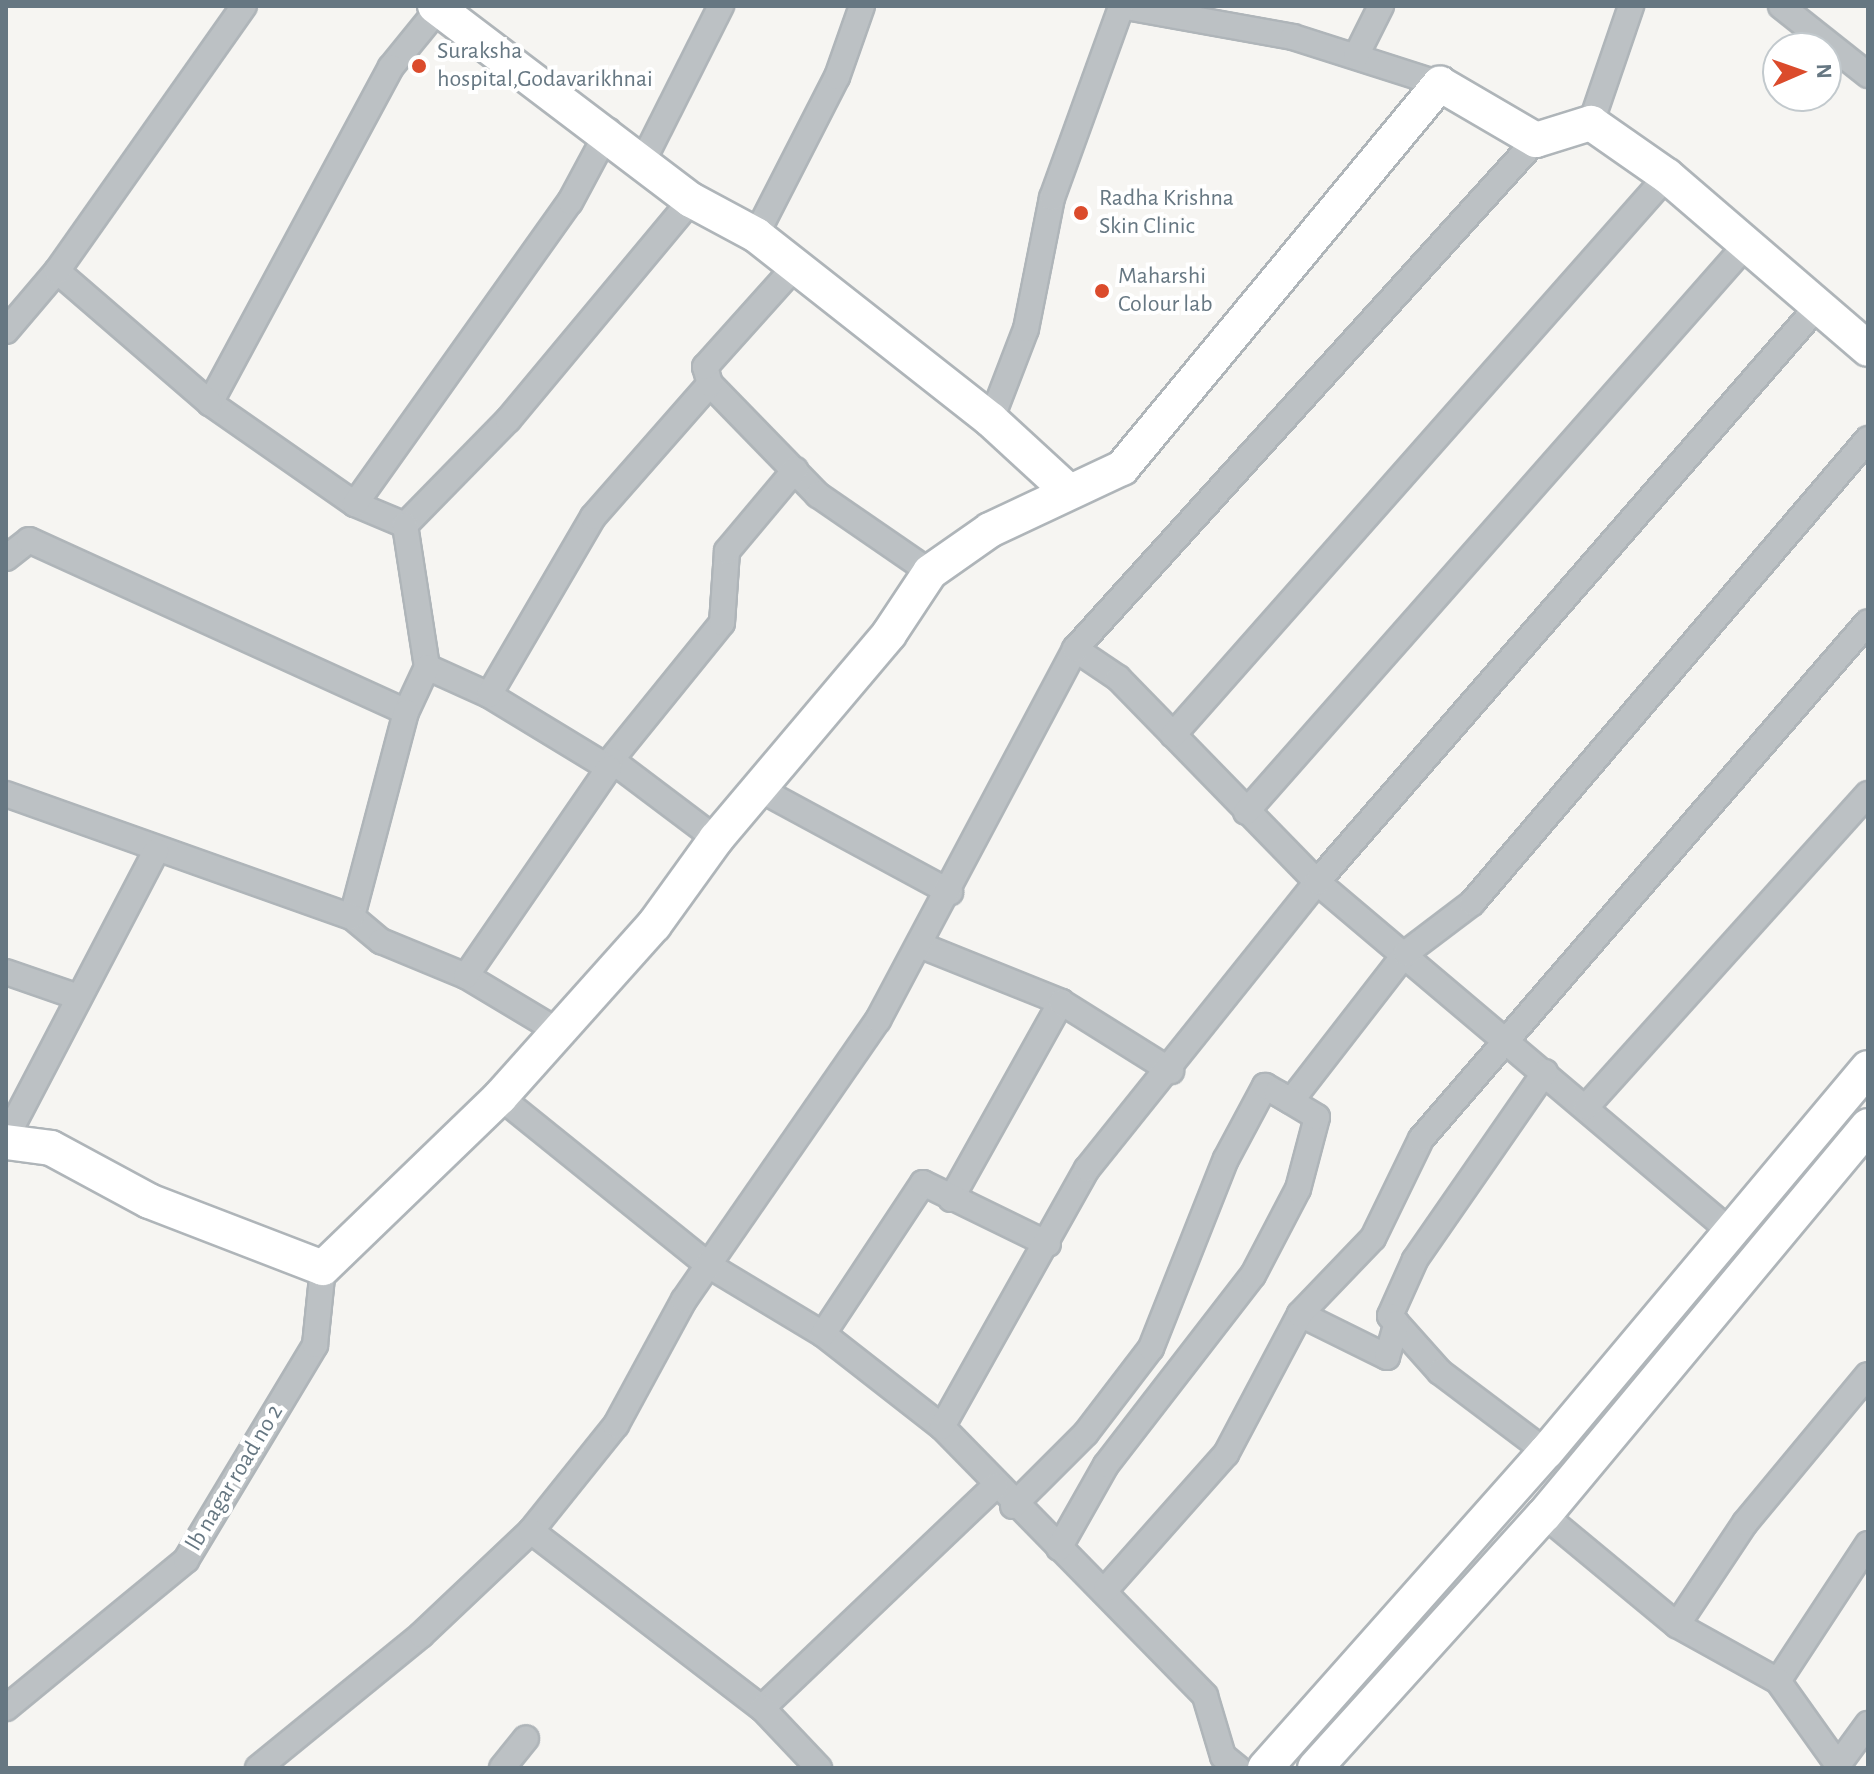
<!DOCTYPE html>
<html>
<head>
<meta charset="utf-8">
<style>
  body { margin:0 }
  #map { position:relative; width:1874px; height:1774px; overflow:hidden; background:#f6f5f2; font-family:"Alegreya Sans",sans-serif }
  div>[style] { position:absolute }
  .roads { filter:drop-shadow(2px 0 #afb5b9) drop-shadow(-2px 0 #afb5b9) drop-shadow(0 2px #afb5b9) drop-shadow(0 -2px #afb5b9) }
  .street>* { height:24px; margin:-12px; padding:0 12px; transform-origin:12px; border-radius:12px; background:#bcc1c4 }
  .secondary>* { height:34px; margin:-17px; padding:0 17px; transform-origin:17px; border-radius:17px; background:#fff }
  .dots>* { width:22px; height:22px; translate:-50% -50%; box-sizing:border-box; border:4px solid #fff; border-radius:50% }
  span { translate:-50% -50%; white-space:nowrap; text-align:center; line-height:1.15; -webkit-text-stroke:8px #fff; paint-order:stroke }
  .poi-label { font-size:24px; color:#667782 }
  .left { translate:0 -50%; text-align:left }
  .street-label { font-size:24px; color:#667782 }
  .frame { position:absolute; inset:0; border:8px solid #667782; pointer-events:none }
  .north { position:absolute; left:1762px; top:32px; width:80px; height:80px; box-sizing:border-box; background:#fff; border:2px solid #c2c9cd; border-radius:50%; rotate:88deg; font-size:22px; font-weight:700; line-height:32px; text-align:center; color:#667782 }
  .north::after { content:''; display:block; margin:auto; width:28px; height:36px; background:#db4b2c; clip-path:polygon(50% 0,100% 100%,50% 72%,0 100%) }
</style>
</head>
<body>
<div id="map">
  <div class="roads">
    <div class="street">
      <div style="left:1121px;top:6px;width:175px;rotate:10.2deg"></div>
      <div style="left:1293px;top:37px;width:154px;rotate:17.7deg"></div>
      <div style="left:1781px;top:6px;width:111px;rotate:38.4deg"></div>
      <div style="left:439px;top:8px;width:76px;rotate:129.1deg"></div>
      <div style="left:391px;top:67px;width:382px;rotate:118.3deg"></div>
      <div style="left:210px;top:403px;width:177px;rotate:34.9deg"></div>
      <div style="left:355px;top:504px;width:54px;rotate:22.8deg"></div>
      <div style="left:405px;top:525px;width:147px;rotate:-45.6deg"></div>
      <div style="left:508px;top:420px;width:286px;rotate:-50.2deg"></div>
      <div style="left:1356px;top:56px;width:56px;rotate:-63.4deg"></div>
      <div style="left:1591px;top:123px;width:124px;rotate:-71.1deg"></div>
      <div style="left:643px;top:161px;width:174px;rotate:-63.3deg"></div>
      <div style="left:756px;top:235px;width:178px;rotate:-62.9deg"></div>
      <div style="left:837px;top:77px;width:75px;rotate:-70.6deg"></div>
      <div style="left:57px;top:271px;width:202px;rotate:40.8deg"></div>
      <div style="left:6px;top:331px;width:79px;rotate:-49.6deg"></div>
      <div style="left:57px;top:271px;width:324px;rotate:-54.8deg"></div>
      <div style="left:710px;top:384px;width:155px;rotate:45.8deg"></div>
      <div style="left:818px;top:495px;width:136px;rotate:34.5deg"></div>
      <div style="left:991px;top:420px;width:97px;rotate:-69deg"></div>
      <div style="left:1026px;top:329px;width:134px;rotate:-78.8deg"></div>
      <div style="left:1052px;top:198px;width:203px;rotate:-70.1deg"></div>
      <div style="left:355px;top:504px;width:371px;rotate:-54.6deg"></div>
      <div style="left:570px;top:202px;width:81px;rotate:-61.8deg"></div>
      <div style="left:405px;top:525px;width:144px;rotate:81.2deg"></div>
      <div style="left:6px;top:558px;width:29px;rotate:-38deg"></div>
      <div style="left:29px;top:540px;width:414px;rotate:24.5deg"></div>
      <div style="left:1075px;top:649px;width:52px;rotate:34deg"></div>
      <div style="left:1118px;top:678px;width:285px;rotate:45.7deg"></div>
      <div style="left:1317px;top:882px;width:541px;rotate:40.2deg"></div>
      <div style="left:489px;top:695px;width:68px;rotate:-155.7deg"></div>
      <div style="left:427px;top:667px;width:50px;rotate:115deg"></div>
      <div style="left:406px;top:712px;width:212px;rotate:104.8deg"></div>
      <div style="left:352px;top:917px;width:38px;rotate:40deg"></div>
      <div style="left:381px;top:941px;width:92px;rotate:22.4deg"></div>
      <div style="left:466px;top:976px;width:105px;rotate:31deg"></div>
      <div style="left:1173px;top:735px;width:746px;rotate:-48.53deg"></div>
      <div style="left:611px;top:760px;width:176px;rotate:-51deg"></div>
      <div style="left:722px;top:623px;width:72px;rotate:-86deg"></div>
      <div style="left:727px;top:551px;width:106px;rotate:-50deg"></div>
      <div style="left:761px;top:790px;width:215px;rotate:28.4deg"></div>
      <div style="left:6px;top:794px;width:367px;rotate:19.6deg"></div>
      <div style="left:1246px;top:812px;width:757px;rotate:-48.59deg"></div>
      <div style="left:716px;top:839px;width:131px;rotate:-143deg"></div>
      <div style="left:611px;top:760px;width:8px;rotate:104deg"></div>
      <div style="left:609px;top:768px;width:140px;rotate:-148.7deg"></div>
      <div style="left:489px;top:695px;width:206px;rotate:-59.7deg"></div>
      <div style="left:593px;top:517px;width:177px;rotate:-48.7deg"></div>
      <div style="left:710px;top:384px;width:18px;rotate:-106deg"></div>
      <div style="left:705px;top:367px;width:130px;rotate:-48.1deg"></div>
      <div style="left:922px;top:946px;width:150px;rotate:21.9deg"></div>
      <div style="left:6px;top:972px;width:76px;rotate:19.1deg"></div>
      <div style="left:466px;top:976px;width:252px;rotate:-55.5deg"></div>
      <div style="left:1545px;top:1072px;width:229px;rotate:124.7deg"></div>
      <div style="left:1415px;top:1260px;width:61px;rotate:114.1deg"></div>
      <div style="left:1390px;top:1316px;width:75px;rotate:48.2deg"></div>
      <div style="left:1440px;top:1372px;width:133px;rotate:37deg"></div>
      <div style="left:500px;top:1097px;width:267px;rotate:38.9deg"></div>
      <div style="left:708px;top:1265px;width:134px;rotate:31deg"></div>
      <div style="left:823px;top:1334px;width:151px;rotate:38deg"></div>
      <div style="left:942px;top:1427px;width:376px;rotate:45.6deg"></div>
      <div style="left:1205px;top:1696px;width:63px;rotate:73.3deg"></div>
      <div style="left:1223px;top:1756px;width:19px;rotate:39deg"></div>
      <div style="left:1586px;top:1107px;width:421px;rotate:-48deg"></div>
      <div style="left:6px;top:1138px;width:324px;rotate:-62.4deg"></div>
      <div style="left:951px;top:1199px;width:226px;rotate:-60.8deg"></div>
      <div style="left:1061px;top:1002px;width:130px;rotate:32.1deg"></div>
      <div style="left:1300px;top:1314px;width:97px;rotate:26.3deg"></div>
      <div style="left:1387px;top:1357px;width:35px;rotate:-74deg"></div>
      <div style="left:823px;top:1334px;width:181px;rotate:-56.5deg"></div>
      <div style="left:923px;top:1183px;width:139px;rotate:26deg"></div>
      <div style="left:942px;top:1427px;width:296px;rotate:-60.7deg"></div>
      <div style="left:1087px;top:1169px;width:368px;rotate:-51.3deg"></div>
      <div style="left:1317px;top:882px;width:763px;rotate:-48.98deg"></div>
      <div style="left:1013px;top:1506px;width:103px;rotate:-45deg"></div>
      <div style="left:1086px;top:1433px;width:107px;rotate:-52.6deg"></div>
      <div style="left:1151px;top:1348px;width:203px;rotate:-68.4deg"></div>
      <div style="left:1226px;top:1159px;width:83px;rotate:-61.9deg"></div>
      <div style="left:1265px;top:1086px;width:30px;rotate:30deg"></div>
      <div style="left:1291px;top:1101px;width:187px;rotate:-52.2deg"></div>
      <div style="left:1406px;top:953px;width:83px;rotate:-37.1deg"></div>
      <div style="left:1472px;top:903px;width:610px;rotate:-49.52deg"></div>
      <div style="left:1544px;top:1515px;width:173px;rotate:39.6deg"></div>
      <div style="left:1677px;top:1625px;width:115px;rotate:29deg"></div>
      <div style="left:531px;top:1531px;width:136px;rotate:-51.3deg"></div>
      <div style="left:616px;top:1425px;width:142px;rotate:-61.5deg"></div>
      <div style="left:684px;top:1300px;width:341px;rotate:-55.3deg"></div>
      <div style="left:878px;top:1020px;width:420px;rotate:-62deg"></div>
      <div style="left:1075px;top:649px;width:687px;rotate:-47.83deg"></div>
      <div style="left:1868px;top:1544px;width:164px;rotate:123.3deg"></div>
      <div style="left:1778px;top:1681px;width:103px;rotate:54.5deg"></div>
      <div style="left:1838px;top:1765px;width:51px;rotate:-53.8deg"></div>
      <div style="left:1059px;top:1548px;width:95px;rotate:-60.5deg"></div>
      <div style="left:1106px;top:1465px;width:240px;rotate:-52.3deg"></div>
      <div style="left:1253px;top:1275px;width:97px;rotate:-62.4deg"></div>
      <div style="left:1298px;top:1189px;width:74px;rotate:-75.2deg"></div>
      <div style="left:1317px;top:1117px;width:47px;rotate:-149deg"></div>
      <div style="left:1106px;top:1589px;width:181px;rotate:-48.4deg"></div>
      <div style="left:1226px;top:1454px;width:158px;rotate:-62.1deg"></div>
      <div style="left:1300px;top:1314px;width:105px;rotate:-46.2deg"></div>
      <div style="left:1373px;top:1238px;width:110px;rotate:-64.1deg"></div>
      <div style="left:1421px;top:1139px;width:683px;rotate:-49.15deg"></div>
      <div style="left:1677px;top:1625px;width:123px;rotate:-56.3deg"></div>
      <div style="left:1745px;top:1523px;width:192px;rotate:-50.3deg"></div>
      <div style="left:6px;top:1708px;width:233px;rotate:-39.4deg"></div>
      <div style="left:186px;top:1560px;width:251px;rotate:-59deg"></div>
      <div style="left:315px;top:1345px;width:77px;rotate:-84.1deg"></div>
      <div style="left:762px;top:1708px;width:322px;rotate:-43.6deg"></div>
      <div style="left:258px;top:1768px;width:210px;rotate:-39.2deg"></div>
      <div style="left:421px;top:1635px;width:151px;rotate:-43.4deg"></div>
      <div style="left:531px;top:1531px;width:291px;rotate:37.5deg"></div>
      <div style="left:762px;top:1708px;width:83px;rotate:46.5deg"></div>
      <div style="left:502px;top:1768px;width:38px;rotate:-51deg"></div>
    </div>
    <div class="secondary">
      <div style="left:435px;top:6px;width:321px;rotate:37.2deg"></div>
      <div style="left:691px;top:200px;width:74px;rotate:28.3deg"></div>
      <div style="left:756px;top:235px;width:299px;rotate:38.2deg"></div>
      <div style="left:991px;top:420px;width:103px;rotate:42.6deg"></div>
      <div style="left:6px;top:1142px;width:45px;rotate:7.6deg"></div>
      <div style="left:51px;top:1148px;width:111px;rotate:28.4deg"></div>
      <div style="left:149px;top:1201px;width:186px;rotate:21.1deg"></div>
      <div style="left:323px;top:1268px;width:246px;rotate:-44deg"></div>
      <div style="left:500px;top:1097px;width:231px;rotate:-48.2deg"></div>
      <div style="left:654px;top:925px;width:106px;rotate:-54.2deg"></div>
      <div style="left:716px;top:839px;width:268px;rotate:-49.8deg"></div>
      <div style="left:889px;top:634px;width:74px;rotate:-56.5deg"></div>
      <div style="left:930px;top:572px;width:73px;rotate:-35deg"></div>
      <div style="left:990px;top:530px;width:146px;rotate:-25.2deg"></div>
      <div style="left:1122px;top:468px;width:499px;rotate:-50.4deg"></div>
      <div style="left:1440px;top:84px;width:111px;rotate:30.3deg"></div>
      <div style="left:1536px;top:140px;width:58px;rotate:-17.2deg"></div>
      <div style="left:1591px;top:123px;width:93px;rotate:34.9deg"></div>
      <div style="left:1667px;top:176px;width:265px;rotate:40.7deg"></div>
      <div style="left:1265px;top:1768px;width:423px;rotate:-48.4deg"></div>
      <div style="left:1546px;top:1452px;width:501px;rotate:-50.02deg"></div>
      <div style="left:1315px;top:1768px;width:341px;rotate:-47.9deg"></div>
      <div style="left:1544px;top:1515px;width:506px;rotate:-50.21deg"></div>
    </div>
  </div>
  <div class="dots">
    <div style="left:419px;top:66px;background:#db4b2c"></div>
    <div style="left:1081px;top:213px;background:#db4b2c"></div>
    <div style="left:1102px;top:291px;background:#db4b2c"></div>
  </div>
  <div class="poi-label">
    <span class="left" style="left:437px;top:66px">Suraksha<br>hospital,Godavarikhnai</span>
    <span class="left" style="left:1099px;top:213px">Radha Krishna<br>Skin Clinic</span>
    <span class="left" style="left:1118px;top:291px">Maharshi<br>Colour lab</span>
  </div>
  <div class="street-label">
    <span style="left:235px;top:1478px;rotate:-59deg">lb nagar road no 2</span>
  </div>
  <div class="frame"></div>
  <div class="north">N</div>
</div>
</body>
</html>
